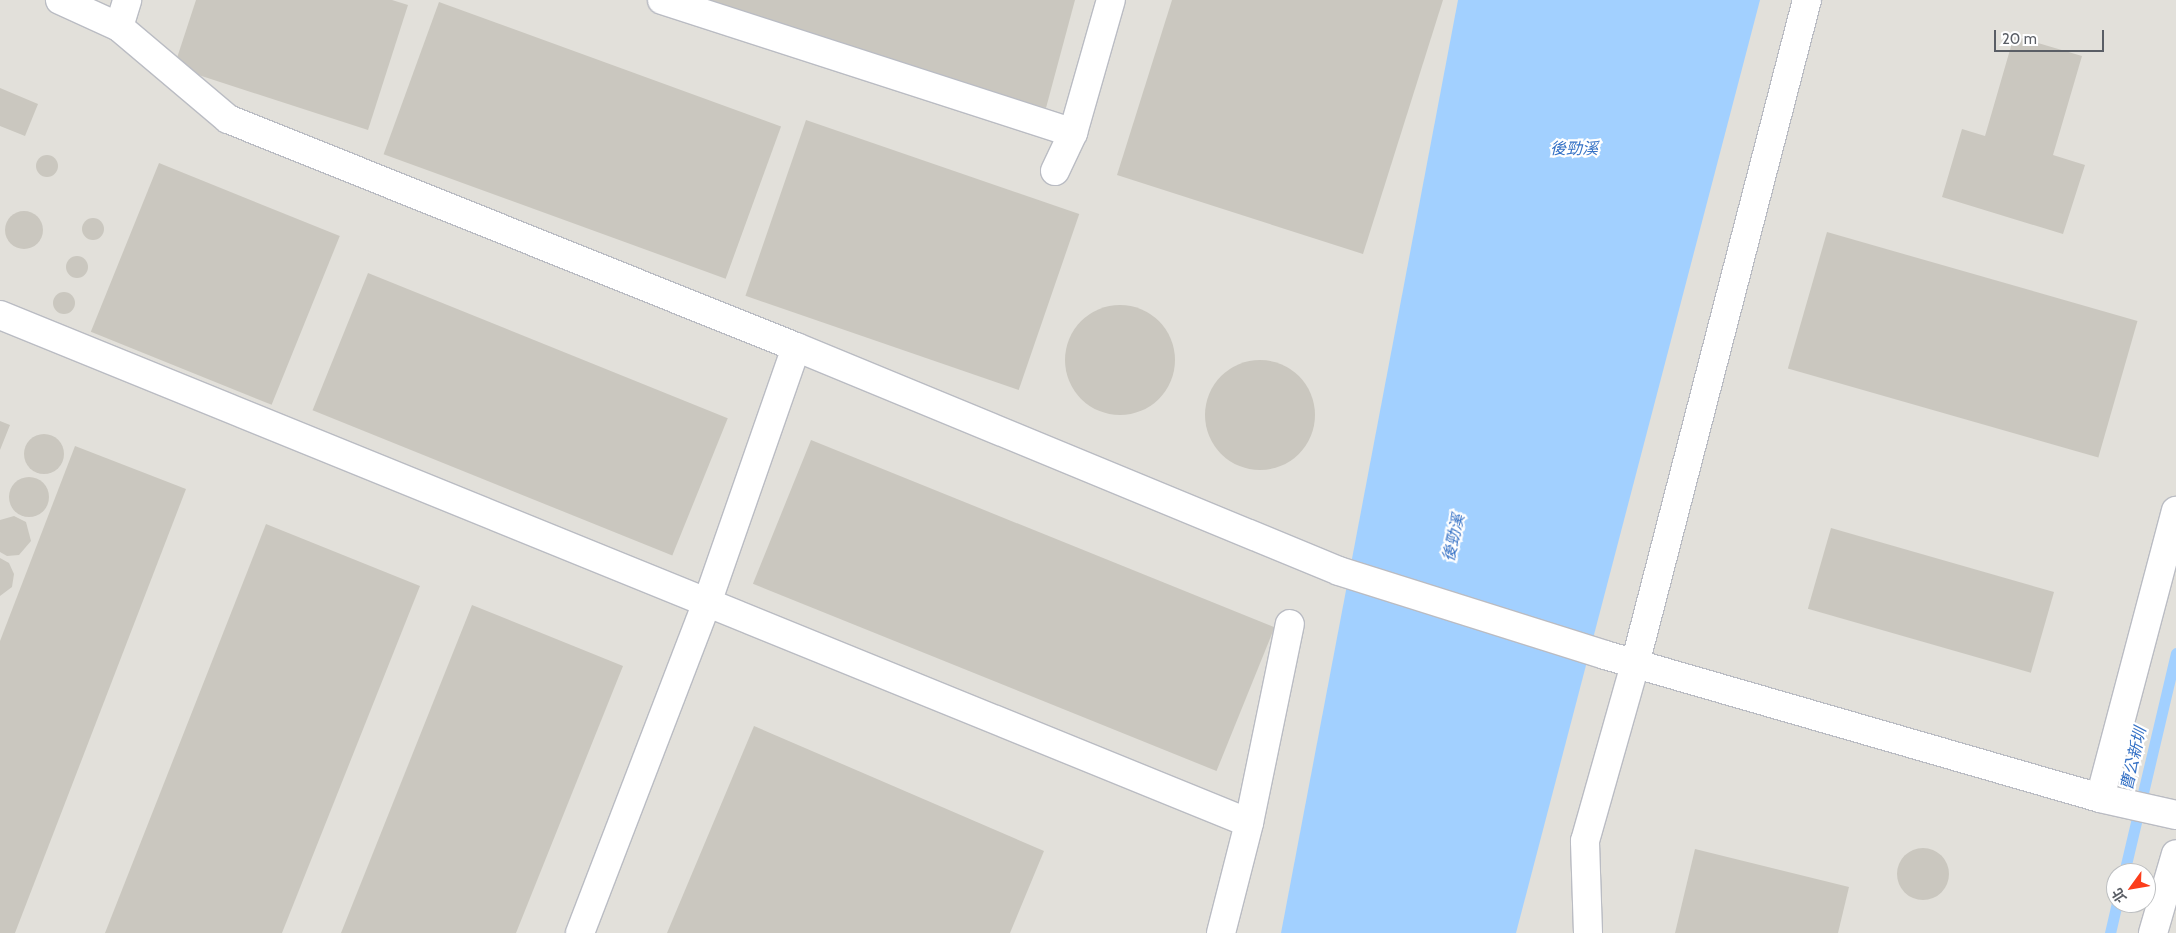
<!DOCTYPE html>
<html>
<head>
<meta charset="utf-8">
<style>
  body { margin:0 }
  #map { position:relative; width:2176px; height:933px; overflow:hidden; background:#efede2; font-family:Cabin,"Noto Sans TC",sans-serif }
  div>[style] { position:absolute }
  .industrial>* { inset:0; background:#e2e0da }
  .water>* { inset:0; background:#a2d0ff }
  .stream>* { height:11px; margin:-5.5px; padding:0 5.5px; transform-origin:5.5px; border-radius:5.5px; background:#a2d0ff }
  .building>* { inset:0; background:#cac7bf; transform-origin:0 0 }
  .round { border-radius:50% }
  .roads { filter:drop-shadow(1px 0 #babcc3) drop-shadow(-1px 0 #babcc3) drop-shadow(0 1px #babcc3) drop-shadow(0 -1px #babcc3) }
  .minor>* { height:28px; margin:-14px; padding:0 14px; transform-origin:14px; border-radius:14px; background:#fff }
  span { translate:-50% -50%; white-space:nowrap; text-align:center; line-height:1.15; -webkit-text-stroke:4.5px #fff; paint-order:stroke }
  .water-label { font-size:16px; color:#3672c6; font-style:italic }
  .north { position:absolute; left:2106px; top:863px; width:50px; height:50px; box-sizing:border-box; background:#fff; border:1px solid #bdbfc1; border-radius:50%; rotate:238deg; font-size:14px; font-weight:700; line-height:20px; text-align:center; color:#5a5e65 }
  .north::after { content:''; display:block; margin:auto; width:18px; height:22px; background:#fc3d1b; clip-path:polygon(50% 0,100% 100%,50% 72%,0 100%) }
  .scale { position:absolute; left:1994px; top:30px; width:110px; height:22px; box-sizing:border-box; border:2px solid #5a5e65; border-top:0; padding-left:6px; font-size:15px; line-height:18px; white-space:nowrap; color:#5a5e65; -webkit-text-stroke:4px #fff; paint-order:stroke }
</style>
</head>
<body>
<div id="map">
  <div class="industrial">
    <div style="clip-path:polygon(evenodd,0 0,2176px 0,2176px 933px,0 933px,0 0,2116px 873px,2146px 873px,2146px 903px,2116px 903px,2116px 873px)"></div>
  </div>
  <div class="water">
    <div style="clip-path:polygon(1458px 0,1760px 0,1516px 933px,1281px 933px)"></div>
  </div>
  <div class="stream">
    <div style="left:2124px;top:873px;width:226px;rotate:-76.7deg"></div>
    <div style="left:2110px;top:933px;width:31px;rotate:-77deg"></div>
  </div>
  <div class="building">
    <div style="clip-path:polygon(196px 0,392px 0,408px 5px,368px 130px,174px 67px)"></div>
    <div style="clip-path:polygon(660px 0,1075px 0,1046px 108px)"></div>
    <div style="clip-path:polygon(1172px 0,1443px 0,1363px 254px,1117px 175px)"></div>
    <div style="left:439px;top:2px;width:364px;height:162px;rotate:20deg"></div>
    <div style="clip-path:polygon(2014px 36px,2082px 56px,2053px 155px,2085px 165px,2063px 234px,1942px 197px,1962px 129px,1985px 136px)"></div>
    <div style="clip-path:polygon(0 88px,38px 104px,25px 136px,0 126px)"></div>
    <div style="left:806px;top:120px;width:289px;height:186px;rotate:19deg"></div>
    <div class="round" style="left:36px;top:155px;width:22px;height:22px"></div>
    <div style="left:159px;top:163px;width:195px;height:182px;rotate:22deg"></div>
    <div class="round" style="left:5px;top:211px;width:38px;height:38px"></div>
    <div class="round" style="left:82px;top:218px;width:22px;height:22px"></div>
    <div style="left:1827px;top:232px;width:323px;height:142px;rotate:16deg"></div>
    <div class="round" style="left:66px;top:256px;width:22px;height:22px"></div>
    <div style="left:368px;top:273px;width:388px;height:148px;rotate:22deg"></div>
    <div class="round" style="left:53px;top:292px;width:22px;height:22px"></div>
    <div class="round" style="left:1065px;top:305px;width:110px;height:110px"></div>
    <div class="round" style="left:1205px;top:360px;width:110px;height:110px"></div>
    <div style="clip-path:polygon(0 421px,10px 425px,0 450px)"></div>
    <div class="round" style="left:24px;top:434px;width:40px;height:40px"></div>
    <div style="left:811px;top:440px;width:500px;height:155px;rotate:22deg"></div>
    <div style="clip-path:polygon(75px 446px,186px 489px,15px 933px,0 933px,0 641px)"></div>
    <div class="round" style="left:9px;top:477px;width:40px;height:40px"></div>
    <div style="clip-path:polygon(14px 516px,26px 522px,31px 541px,19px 555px,7px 556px,0 552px,0 520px)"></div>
    <div style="clip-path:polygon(266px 524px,420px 586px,282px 933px,105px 933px)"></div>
    <div style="left:1831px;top:528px;width:232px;height:84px;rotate:16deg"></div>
    <div style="clip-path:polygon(0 558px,9px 563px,14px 574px,12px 587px,0 596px)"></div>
    <div style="clip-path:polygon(472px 605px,623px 666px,516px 933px,341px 933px)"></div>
    <div style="clip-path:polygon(754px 726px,1044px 851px,1010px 933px,667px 933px)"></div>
    <div class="round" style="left:1897px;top:848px;width:52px;height:52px"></div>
    <div style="clip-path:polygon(1695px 849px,1849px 887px,1838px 933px,1675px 933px)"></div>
  </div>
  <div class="roads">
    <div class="minor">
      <div style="left:60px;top:0;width:65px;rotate:24.6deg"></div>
      <div style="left:119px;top:27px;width:143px;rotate:40.2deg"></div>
      <div style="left:228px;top:119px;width:612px;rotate:21.87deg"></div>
      <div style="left:796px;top:347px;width:587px;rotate:22.42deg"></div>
      <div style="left:1339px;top:571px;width:279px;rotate:17.5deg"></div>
      <div style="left:1605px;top:655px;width:515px;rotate:16.11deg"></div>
      <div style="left:2100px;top:798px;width:78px;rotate:12.6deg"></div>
      <div style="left:662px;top:0;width:432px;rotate:17.9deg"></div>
      <div style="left:119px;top:27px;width:28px;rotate:-73deg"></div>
      <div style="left:1055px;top:171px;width:42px;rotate:-64.7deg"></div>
      <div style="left:1073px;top:133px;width:138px;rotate:-74.1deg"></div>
      <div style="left:0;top:315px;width:1348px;rotate:22.13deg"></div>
      <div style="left:2100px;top:798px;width:297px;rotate:-75.2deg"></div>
      <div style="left:580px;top:933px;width:354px;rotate:-69deg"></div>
      <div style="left:707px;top:603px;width:271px;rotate:-70.8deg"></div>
      <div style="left:1221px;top:933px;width:114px;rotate:-75.7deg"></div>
      <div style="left:1249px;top:823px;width:203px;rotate:-78.4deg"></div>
      <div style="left:1588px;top:933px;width:92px;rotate:-91.9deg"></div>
      <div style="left:1585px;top:841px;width:184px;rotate:-74.2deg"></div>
      <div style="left:1635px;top:664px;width:686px;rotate:-75.48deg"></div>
      <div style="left:2153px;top:933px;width:82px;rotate:-73.8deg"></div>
    </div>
  </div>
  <div class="water-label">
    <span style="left:1574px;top:149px">後勁溪</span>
    <span style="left:1454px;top:538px;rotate:-77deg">後勁溪</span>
    <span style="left:2134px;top:759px;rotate:-77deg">曹公新圳</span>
  </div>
  <div class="north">北</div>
  <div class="scale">20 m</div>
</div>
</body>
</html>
